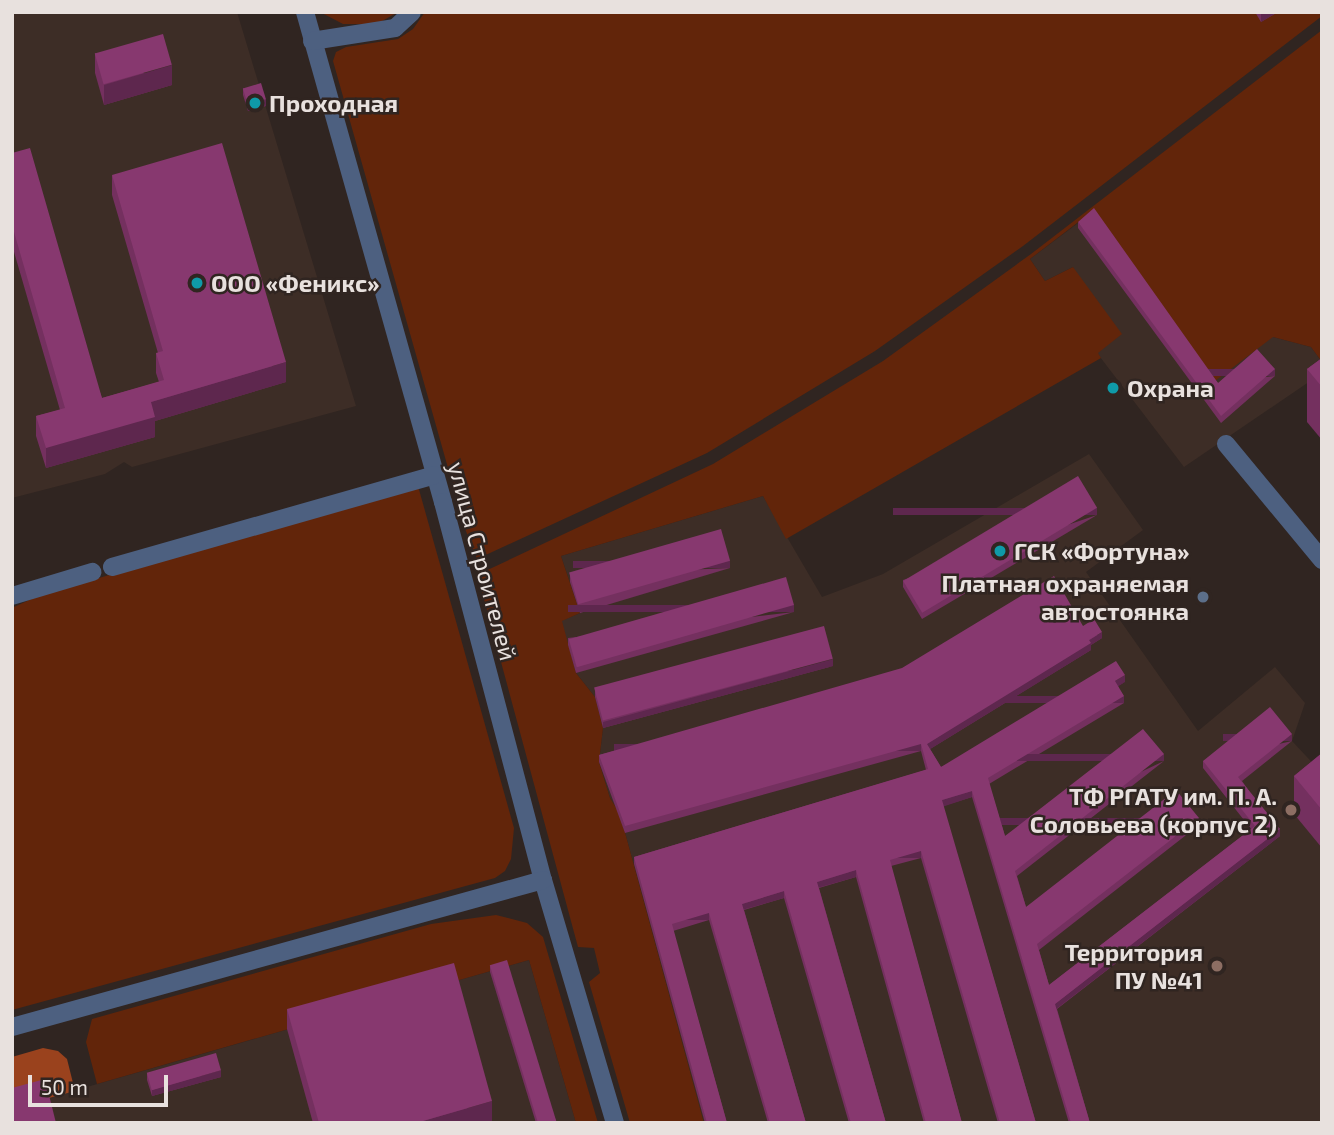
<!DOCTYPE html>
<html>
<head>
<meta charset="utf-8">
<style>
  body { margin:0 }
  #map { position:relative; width:1334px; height:1135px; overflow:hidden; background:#302521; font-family:"Exo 2",sans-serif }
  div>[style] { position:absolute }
  .built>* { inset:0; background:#3d2d26 }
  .green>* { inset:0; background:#62250a }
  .forest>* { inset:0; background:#9a421d }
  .street>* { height:18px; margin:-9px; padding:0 9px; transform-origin:9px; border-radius:9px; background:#4d6080 }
  .wall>* { inset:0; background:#74305f }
  .shaded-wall>* { inset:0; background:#5e274e; transform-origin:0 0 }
  .building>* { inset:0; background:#87386f; transform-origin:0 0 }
  .dots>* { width:19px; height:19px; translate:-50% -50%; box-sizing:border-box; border:4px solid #302521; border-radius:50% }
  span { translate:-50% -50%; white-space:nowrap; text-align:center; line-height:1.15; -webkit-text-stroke:5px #302521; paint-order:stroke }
  .poi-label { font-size:24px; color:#e8e1de; font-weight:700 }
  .left { translate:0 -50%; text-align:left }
  .right { translate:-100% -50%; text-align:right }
  .street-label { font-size:24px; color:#e8e1de }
  .frame { position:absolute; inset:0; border:14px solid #e8e1de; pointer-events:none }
  .scale { position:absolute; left:28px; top:1075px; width:140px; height:32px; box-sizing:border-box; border:4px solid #e8e1de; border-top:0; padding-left:9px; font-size:21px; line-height:24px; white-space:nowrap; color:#e8e1de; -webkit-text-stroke:5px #302521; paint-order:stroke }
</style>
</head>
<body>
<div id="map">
  <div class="built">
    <div style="clip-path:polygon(12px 12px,237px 12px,356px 406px,132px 467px,124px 462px,105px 474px,12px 498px)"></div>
    <div style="clip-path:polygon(1086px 217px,1273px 337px,1311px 347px,1322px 362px,1322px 373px,1184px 467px,1097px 353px,1073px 267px,1045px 281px,1030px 259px)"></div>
    <div style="clip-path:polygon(1089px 454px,1143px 530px,1086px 572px,1198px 731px,1275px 667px,1305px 703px,1292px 741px,1322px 773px,1322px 1123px,704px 1123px,620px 814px,610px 798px,599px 762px,603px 728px,595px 697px,576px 673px,561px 621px,580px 613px,561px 556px,763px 496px,822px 597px,883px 574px)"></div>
    <div style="clip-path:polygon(529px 960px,576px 1123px,12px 1123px,45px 1099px)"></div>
  </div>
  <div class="green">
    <div style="clip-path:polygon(320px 12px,398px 12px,377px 24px,343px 24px)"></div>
    <div style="clip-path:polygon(425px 12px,1322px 12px,1322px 16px,1023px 246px,875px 351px,707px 453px,477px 559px,460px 516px,472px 501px,466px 484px,454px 483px,450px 475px,333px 61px,336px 52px,346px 47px,398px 39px,413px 29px)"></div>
    <div style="clip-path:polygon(1322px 30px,1322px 362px,1311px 347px,1273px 337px,1207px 387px,1085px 217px,1030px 259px,1045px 281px,1073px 267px,1122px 334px,1098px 353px,1101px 358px,786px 539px,763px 496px,561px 556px,580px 613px,562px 621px,576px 673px,595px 697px,603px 728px,599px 762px,610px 798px,620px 814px,704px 1123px,630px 1123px,589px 982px,600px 973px,594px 948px,578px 947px,481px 588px,481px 573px,713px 464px,883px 361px,1031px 254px)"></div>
    <div style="clip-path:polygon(418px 486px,514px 828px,511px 859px,505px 871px,495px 878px,12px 1010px,12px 608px,40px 595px)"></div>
    <div style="clip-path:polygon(496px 915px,527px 923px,543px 937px,598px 1123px,576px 1123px,529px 960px,97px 1084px,86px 1042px,92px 1019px,431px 924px)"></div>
  </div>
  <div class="forest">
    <div style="clip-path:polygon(43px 1048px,58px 1051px,67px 1059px,75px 1091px,12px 1108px,12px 1057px)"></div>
  </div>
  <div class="street">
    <div style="left:305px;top:12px;width:509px;rotate:74.27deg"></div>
    <div style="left:443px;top:502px;width:391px;rotate:75.2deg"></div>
    <div style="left:543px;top:880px;width:253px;rotate:73.5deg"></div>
    <div style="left:312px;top:41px;width:84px;rotate:-8.9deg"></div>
    <div style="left:395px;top:28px;width:23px;rotate:-43deg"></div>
    <div style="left:1226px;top:444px;width:151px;rotate:50.4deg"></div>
    <div style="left:112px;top:567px;width:335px;rotate:-15.9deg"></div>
    <div style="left:12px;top:596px;width:84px;rotate:-16.7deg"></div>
    <div style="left:12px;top:1027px;width:551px;rotate:-15.47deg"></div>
  </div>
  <div class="wall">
    <div style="clip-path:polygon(1255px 12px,1278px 12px,1261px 22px)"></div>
    <div style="clip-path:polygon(95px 53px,172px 85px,104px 105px,95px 73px)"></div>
    <div style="clip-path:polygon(243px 88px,266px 106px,248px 111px,243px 95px)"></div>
    <div style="clip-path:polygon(12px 153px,102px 398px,159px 382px,156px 373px,156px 353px,158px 353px,112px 195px,112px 175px,286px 382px,155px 421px,155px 437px,46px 468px,36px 436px,36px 416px,60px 410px,12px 245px)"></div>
    <div style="clip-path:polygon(1078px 222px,1218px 383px,1275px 376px,1221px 423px,1078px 228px)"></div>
    <div style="clip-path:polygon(1322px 358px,1322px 440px,1307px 422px,1307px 369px)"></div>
    <div style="clip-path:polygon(1097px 515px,922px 619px,903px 587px,903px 580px)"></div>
    <div style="clip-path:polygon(730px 568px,580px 613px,570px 582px,570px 575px)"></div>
    <div style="clip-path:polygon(794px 612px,576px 673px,568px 645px,568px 638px)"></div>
    <div style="clip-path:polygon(1083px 626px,1102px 638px,1091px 645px,1091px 650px,930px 749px,941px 767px,1125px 682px,1118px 686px,1124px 703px,989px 784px,1005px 836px,1164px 761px,1017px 876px,1026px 907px,1199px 825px,1039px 950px,1049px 985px,1251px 829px,1203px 768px,1203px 761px,1292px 741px,1242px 781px,1280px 836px,1057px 1009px,1090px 1123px,1069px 1123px,972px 797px,943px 806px,1036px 1123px,998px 1123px,921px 858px,891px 866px,962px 1123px,924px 1123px,856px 877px,819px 888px,886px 1123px,849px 1123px,784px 898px,744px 910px,806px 1123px,768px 1123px,709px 920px,673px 931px,727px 1123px,705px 1123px,634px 864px,634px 857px,926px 770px,921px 751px,625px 833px,599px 762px,599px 755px)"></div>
    <div style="clip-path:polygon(833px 666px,603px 728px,595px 697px,595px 690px)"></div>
    <div style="clip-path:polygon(1322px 753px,1322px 848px,1294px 814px,1294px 776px)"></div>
    <div style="clip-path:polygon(490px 965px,557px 1123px,536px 1123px,490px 972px)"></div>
    <div style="clip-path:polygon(287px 1009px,492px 1122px,487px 1123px,313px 1123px,287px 1029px)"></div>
    <div style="clip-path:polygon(147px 1073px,221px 1077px,152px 1096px,147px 1080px)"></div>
  </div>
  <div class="shaded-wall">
    <div style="clip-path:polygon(1261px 12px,1278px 12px,1261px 22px)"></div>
    <div style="clip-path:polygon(172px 65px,172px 85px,104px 105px,104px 85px)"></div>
    <div style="clip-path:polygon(266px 99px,266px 106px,248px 111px,248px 104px)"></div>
    <div style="clip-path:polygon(286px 362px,286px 382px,155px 421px,155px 437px,46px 468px,46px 448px,151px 402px)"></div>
    <div style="left:1275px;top:369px;width:7px;height:72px;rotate:90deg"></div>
    <div style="left:1097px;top:508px;width:7px;height:204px;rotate:90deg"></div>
    <div style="left:730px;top:561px;width:7px;height:157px;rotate:90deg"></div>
    <div style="left:794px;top:605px;width:7px;height:226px;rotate:90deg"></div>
    <div style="clip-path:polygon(1102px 632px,1102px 638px,1091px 645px,1091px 650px,927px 751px,927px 744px)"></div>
    <div style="clip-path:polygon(833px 659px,833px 666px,603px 728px,603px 722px)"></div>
    <div style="clip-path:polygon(1125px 675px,1125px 682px,1115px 688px,1115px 681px)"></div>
    <div style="left:1124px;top:696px;width:7px;height:159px;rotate:90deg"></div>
    <div style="left:1292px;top:734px;width:7px;height:69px;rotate:90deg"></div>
    <div style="left:921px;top:744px;width:7px;height:307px;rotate:90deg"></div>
    <div style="left:1164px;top:754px;width:7px;height:189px;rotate:90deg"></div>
    <div style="clip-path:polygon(972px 791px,972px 797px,942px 807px,942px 800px)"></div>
    <div style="left:1199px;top:818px;width:7px;height:205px;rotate:90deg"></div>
    <div style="clip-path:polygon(1280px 829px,1280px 836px,1055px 1010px,1055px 1004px)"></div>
    <div style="left:921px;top:851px;width:7px;height:32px;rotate:90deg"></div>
    <div style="clip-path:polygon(856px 870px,856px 877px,817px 888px,817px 882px)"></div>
    <div style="clip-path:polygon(784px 891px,784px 898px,742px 910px,742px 904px)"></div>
    <div style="left:709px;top:913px;width:7px;height:39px;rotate:90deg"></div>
    <div style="clip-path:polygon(221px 1070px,221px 1077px,152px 1096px,152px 1090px)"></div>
    <div style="clip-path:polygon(492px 1101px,492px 1122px,487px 1123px,416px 1123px)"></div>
  </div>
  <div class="building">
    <div style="left:163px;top:34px;width:32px;height:71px;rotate:74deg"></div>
    <div style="left:261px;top:83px;width:17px;height:19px;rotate:73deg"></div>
    <div style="clip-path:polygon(222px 143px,286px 362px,151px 402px,155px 417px,46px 448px,36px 416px,65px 408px,12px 225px,12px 153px,30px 148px,102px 398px,164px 380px,156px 353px,163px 351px,112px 175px)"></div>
    <div style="clip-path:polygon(1094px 208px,1218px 383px,1257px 349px,1275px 369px,1221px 416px,1078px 222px)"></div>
    <div style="clip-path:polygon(1322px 358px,1322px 387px,1307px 369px)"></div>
    <div style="left:1078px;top:476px;width:37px;height:204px;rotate:59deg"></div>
    <div style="left:721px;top:529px;width:33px;height:158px;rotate:74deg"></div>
    <div style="clip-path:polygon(1054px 576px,1083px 626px,1094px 619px,1102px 632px,1089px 640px,1091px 643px,927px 744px,941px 767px,1116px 661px,1125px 675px,1115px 681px,1124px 696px,988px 778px,1005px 836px,1143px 729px,1164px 754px,1015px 871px,1026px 907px,1176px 790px,1199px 818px,1037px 944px,1049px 985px,1255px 826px,1203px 761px,1270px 707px,1292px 734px,1238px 777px,1280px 829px,1055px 1004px,1090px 1123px,1071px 1123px,972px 791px,942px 800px,1036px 1123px,1000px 1123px,921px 851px,890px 860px,962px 1123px,926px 1123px,856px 870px,817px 882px,886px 1123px,851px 1123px,784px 891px,742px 904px,806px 1123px,770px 1123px,709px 913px,672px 924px,727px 1123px,707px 1123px,634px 857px,928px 769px,921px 744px,625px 826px,599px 755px,902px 668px)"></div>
    <div style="left:786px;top:577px;width:29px;height:226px;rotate:74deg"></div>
    <div style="left:824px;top:626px;width:34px;height:238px;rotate:75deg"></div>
    <div style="clip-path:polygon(1322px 753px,1322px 810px,1294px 776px)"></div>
    <div style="left:507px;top:960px;width:170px;height:18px;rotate:73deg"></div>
    <div style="clip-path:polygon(454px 963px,492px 1101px,416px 1123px,319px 1123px,287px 1009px)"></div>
    <div style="left:216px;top:1053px;width:18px;height:72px;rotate:74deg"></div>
    <div style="clip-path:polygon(45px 1079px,56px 1123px,12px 1123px,12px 1088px)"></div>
  </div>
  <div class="dots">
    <div style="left:255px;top:103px;background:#0f9aa8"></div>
    <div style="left:197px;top:283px;background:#0f9aa8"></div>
    <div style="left:1113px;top:388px;background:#0f9aa8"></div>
    <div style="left:1000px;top:551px;background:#0f9aa8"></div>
    <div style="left:1203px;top:597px;background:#5c6f8a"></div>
    <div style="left:1291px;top:810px;background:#8d6e63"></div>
    <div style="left:1217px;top:966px;background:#8d6e63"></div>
  </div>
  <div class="poi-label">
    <span class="left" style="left:269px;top:103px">Проходная</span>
    <span class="left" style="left:211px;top:283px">ООО «Феникс»</span>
    <span class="left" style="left:1127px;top:388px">Охрана</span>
    <span class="left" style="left:1014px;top:551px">ГСК «Фортуна»</span>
    <span class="right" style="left:1189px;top:597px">Платная охраняемая<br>автостоянка</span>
    <span class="right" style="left:1277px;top:810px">ТФ РГАТУ им. П. А.<br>Соловьева (корпус 2)</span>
    <span class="right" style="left:1203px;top:966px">Территория<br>ПУ №41</span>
  </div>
  <div class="street-label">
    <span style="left:483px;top:561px;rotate:75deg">улица Строителей</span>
  </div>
  <div class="frame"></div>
  <div class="scale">50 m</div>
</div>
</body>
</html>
